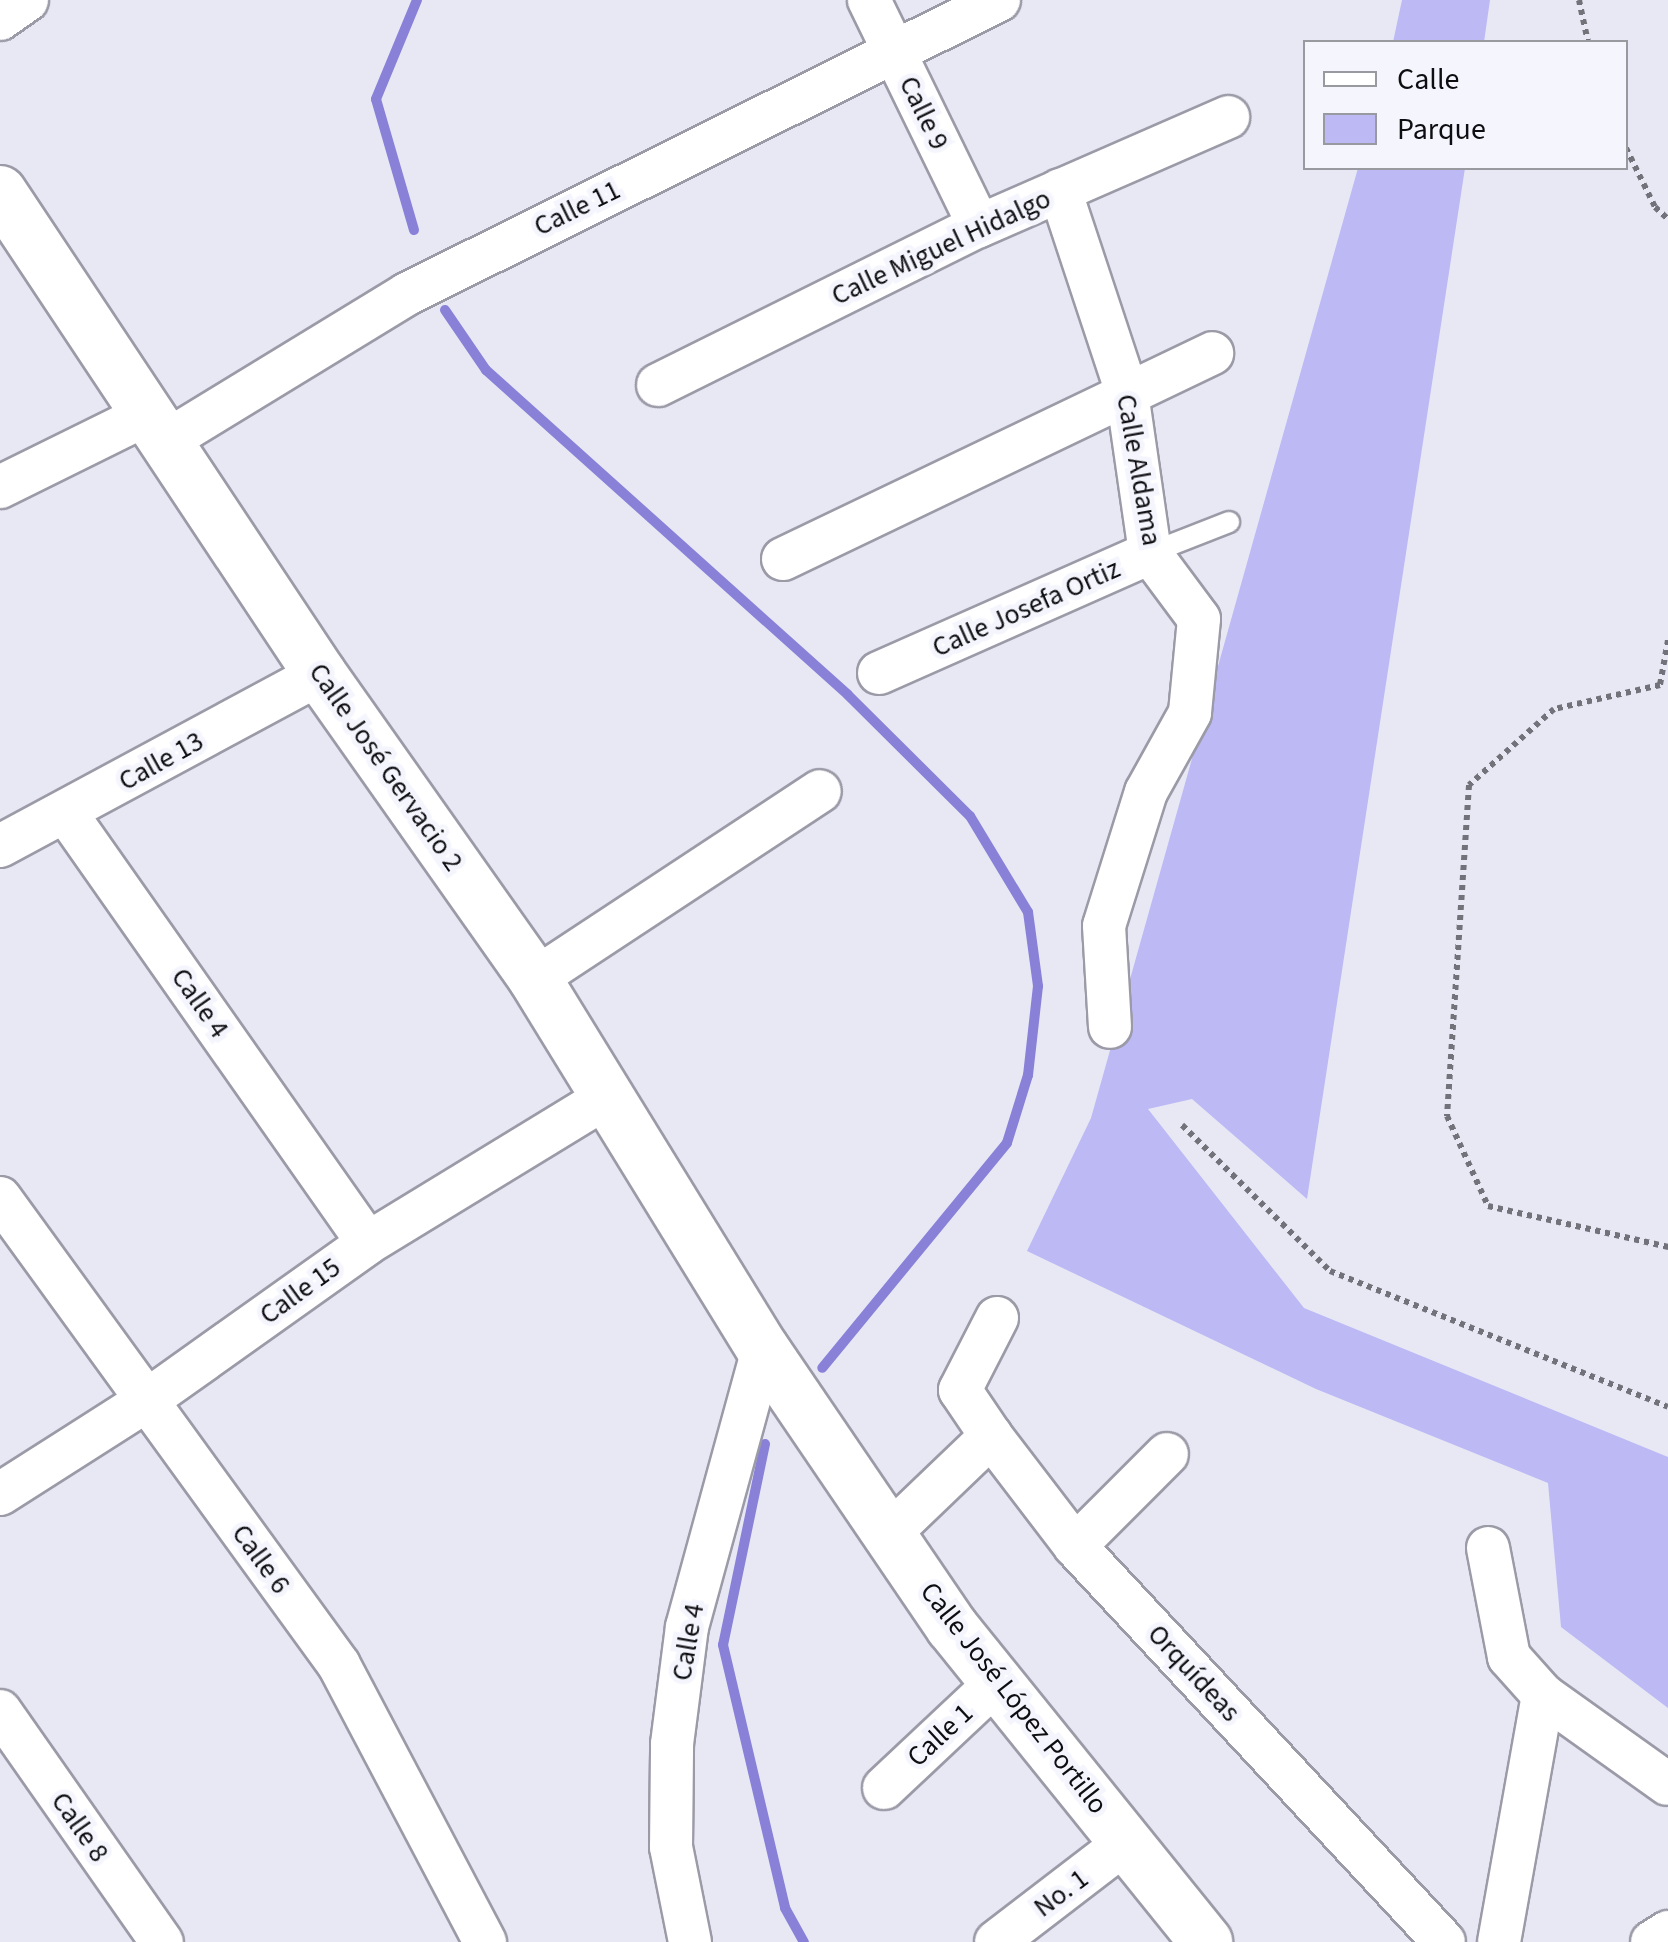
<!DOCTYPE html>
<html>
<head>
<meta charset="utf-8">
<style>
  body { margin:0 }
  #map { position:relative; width:1668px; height:1942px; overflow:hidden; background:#e8e8f5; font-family:"Source Sans 3",sans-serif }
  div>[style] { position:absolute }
  .green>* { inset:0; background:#bcb9f5 }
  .stream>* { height:10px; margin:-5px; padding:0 5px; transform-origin:5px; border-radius:5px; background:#8981d8 }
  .path>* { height:6px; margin-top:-3px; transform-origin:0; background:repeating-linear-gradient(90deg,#72727b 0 5px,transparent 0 10px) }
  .roads { filter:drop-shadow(2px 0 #9b9aa7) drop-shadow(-2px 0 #9b9aa7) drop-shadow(0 2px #9b9aa7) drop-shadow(0 -2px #9b9aa7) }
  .service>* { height:20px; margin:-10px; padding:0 10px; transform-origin:10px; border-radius:10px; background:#fff }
  .minor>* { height:42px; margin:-21px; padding:0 21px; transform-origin:21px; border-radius:21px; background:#fff }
  .tertiary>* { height:52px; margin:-26px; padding:0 26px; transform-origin:26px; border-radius:26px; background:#fff }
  span { translate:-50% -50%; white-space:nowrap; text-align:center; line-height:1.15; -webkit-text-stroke:10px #f5f5fe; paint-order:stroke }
  .street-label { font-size:28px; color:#0e0e12 }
  .legend { position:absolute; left:1303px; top:40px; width:325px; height:130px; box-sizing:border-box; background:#f5f5fe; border:2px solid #9999a0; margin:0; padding:12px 18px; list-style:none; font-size:30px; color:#0e0e12 }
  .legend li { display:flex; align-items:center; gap:20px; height:50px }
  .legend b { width:50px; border:2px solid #9999a0 }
</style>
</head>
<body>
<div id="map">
  <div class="green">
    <div style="clip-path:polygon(1402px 0,1490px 0,1484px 42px,1393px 42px)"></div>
    <div style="clip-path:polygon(1358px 168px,1465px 168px,1307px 1199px,1192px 1099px,1148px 1109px,1304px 1308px,1668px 1457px,1668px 1708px,1561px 1627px,1548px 1483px,1316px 1389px,1027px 1251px,1091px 1118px)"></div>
  </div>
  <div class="stream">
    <div style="left:414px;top:230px;width:136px;rotate:-106.2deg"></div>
    <div style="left:376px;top:99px;width:107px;rotate:-67.5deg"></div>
    <div style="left:445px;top:310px;width:73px;rotate:55.7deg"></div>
    <div style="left:486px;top:370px;width:486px;rotate:41.9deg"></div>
    <div style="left:848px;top:695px;width:172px;rotate:44.8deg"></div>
    <div style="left:970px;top:816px;width:112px;rotate:58.9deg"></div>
    <div style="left:1028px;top:912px;width:75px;rotate:82.3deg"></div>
    <div style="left:1038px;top:986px;width:90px;rotate:96.4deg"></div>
    <div style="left:1028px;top:1075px;width:71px;rotate:107.2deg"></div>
    <div style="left:1007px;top:1143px;width:291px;rotate:129.4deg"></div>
    <div style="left:765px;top:1444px;width:205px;rotate:101.8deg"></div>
    <div style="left:723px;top:1645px;width:270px;rotate:76.7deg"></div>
    <div style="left:785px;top:1908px;width:39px;rotate:61deg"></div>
  </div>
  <div class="path">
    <div style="left:1579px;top:0;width:43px;rotate:77.9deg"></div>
    <div style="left:1626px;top:148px;width:66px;rotate:63.8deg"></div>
    <div style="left:1655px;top:207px;width:18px;rotate:43deg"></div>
    <div style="left:1668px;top:640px;width:46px;rotate:100.1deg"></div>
    <div style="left:1660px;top:685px;width:109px;rotate:167.2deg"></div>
    <div style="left:1554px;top:709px;width:114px;rotate:138.2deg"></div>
    <div style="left:1469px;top:785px;width:332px;rotate:93.8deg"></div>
    <div style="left:1447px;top:1116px;width:99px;rotate:65.5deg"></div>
    <div style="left:1488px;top:1206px;width:185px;rotate:12.8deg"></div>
    <div style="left:1182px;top:1125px;width:208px;rotate:44.6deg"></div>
    <div style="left:1330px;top:1271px;width:364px;rotate:21.9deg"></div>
  </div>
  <div class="roads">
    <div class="service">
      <div style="left:1150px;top:553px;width:85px;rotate:-21.4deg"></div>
    </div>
    <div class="minor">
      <div style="left:869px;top:0;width:251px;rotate:64deg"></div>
      <div style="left:0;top:19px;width:33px;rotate:-35deg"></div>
      <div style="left:1060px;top:190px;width:214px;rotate:71.7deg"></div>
      <div style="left:1127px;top:393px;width:162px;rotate:81.8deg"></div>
      <div style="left:1150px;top:553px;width:82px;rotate:53.4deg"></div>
      <div style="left:1199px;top:619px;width:94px;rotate:95.5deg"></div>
      <div style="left:1190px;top:713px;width:90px;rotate:119.1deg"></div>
      <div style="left:1146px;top:792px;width:140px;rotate:107.4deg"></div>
      <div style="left:1104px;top:926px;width:101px;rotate:86.6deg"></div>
      <div style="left:658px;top:385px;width:358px;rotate:-26.4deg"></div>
      <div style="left:979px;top:226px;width:272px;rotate:-23.6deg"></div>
      <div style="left:168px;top:440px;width:280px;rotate:-31.4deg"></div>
      <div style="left:407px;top:294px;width:661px;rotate:-26.41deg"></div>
      <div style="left:0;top:487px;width:167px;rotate:-26.3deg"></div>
      <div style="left:783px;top:559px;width:476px;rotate:-25.6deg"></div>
      <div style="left:879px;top:673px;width:296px;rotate:-23.9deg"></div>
      <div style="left:66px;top:813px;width:525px;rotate:54.92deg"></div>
      <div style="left:0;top:846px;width:363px;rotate:-28.3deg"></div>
      <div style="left:535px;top:979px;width:341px;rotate:-33.4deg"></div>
      <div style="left:0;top:1198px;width:577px;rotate:54.02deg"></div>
      <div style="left:339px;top:1665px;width:313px;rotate:62.2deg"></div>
      <div style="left:997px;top:1318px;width:81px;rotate:117.2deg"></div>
      <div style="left:960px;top:1390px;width:55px;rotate:56deg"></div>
      <div style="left:991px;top:1436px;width:138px;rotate:52.6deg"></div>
      <div style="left:1075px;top:1546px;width:541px;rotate:47.02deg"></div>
      <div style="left:0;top:1494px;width:173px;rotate:-32.5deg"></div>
      <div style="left:146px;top:1401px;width:272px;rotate:-35.4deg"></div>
      <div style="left:368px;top:1243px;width:279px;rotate:-31.4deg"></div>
      <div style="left:891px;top:1532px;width:139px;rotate:-43.8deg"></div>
      <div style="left:1075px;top:1546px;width:130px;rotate:-45deg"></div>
      <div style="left:1488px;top:1548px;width:111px;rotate:79.1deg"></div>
      <div style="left:1509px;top:1657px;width:51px;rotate:48.2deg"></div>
      <div style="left:1543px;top:1695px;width:153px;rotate:35.5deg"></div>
      <div style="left:0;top:1711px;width:282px;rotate:55deg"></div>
      <div style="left:884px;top:1788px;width:155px;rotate:-43.2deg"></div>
      <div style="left:690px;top:1942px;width:97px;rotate:-101.3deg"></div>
      <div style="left:671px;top:1847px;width:103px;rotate:-89.4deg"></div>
      <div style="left:672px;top:1744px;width:118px;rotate:-82.7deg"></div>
      <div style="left:687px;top:1627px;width:288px;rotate:-74.7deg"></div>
      <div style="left:996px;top:1942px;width:163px;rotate:-37.5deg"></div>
      <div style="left:1499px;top:1942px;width:251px;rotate:-79.9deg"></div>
      <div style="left:1652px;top:1942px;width:19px;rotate:-32deg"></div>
    </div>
    <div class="tertiary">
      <div style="left:0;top:192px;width:579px;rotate:56.42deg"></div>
      <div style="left:320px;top:674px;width:373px;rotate:54.8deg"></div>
      <div style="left:535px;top:979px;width:435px;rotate:58.4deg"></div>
      <div style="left:763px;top:1349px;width:336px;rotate:55.8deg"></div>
      <div style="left:952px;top:1627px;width:405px;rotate:51.1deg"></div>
    </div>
  </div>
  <div class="street-label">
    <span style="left:924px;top:113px;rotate:64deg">Calle 9</span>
    <span style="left:577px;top:208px;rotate:-26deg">Calle 11</span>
    <span style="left:941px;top:247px;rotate:-25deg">Calle Miguel Hidalgo</span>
    <span style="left:1139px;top:470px;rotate:80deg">Calle Aldama</span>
    <span style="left:1026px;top:608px;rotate:-24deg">Calle Josefa Ortiz</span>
    <span style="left:161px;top:761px;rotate:-29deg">Calle 13</span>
    <span style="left:386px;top:767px;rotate:55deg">Calle José Gervacio 2</span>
    <span style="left:200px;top:1003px;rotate:55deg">Calle 4</span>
    <span style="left:300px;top:1291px;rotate:-36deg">Calle 15</span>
    <span style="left:261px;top:1559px;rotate:54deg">Calle 6</span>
    <span style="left:688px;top:1642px;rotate:-80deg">Calle 4</span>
    <span style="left:1194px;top:1673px;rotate:47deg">Orquídeas</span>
    <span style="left:1014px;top:1698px;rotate:52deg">Calle José López Portillo</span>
    <span style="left:940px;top:1735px;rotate:-43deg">Calle 1</span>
    <span style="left:80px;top:1827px;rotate:55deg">Calle 8</span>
    <span style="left:1061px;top:1893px;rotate:-37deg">No. 1</span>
  </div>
  <ul class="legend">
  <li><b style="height:12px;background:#fff"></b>Calle</li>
  <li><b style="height:28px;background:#bcb9f5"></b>Parque</li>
  </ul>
</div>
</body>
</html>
